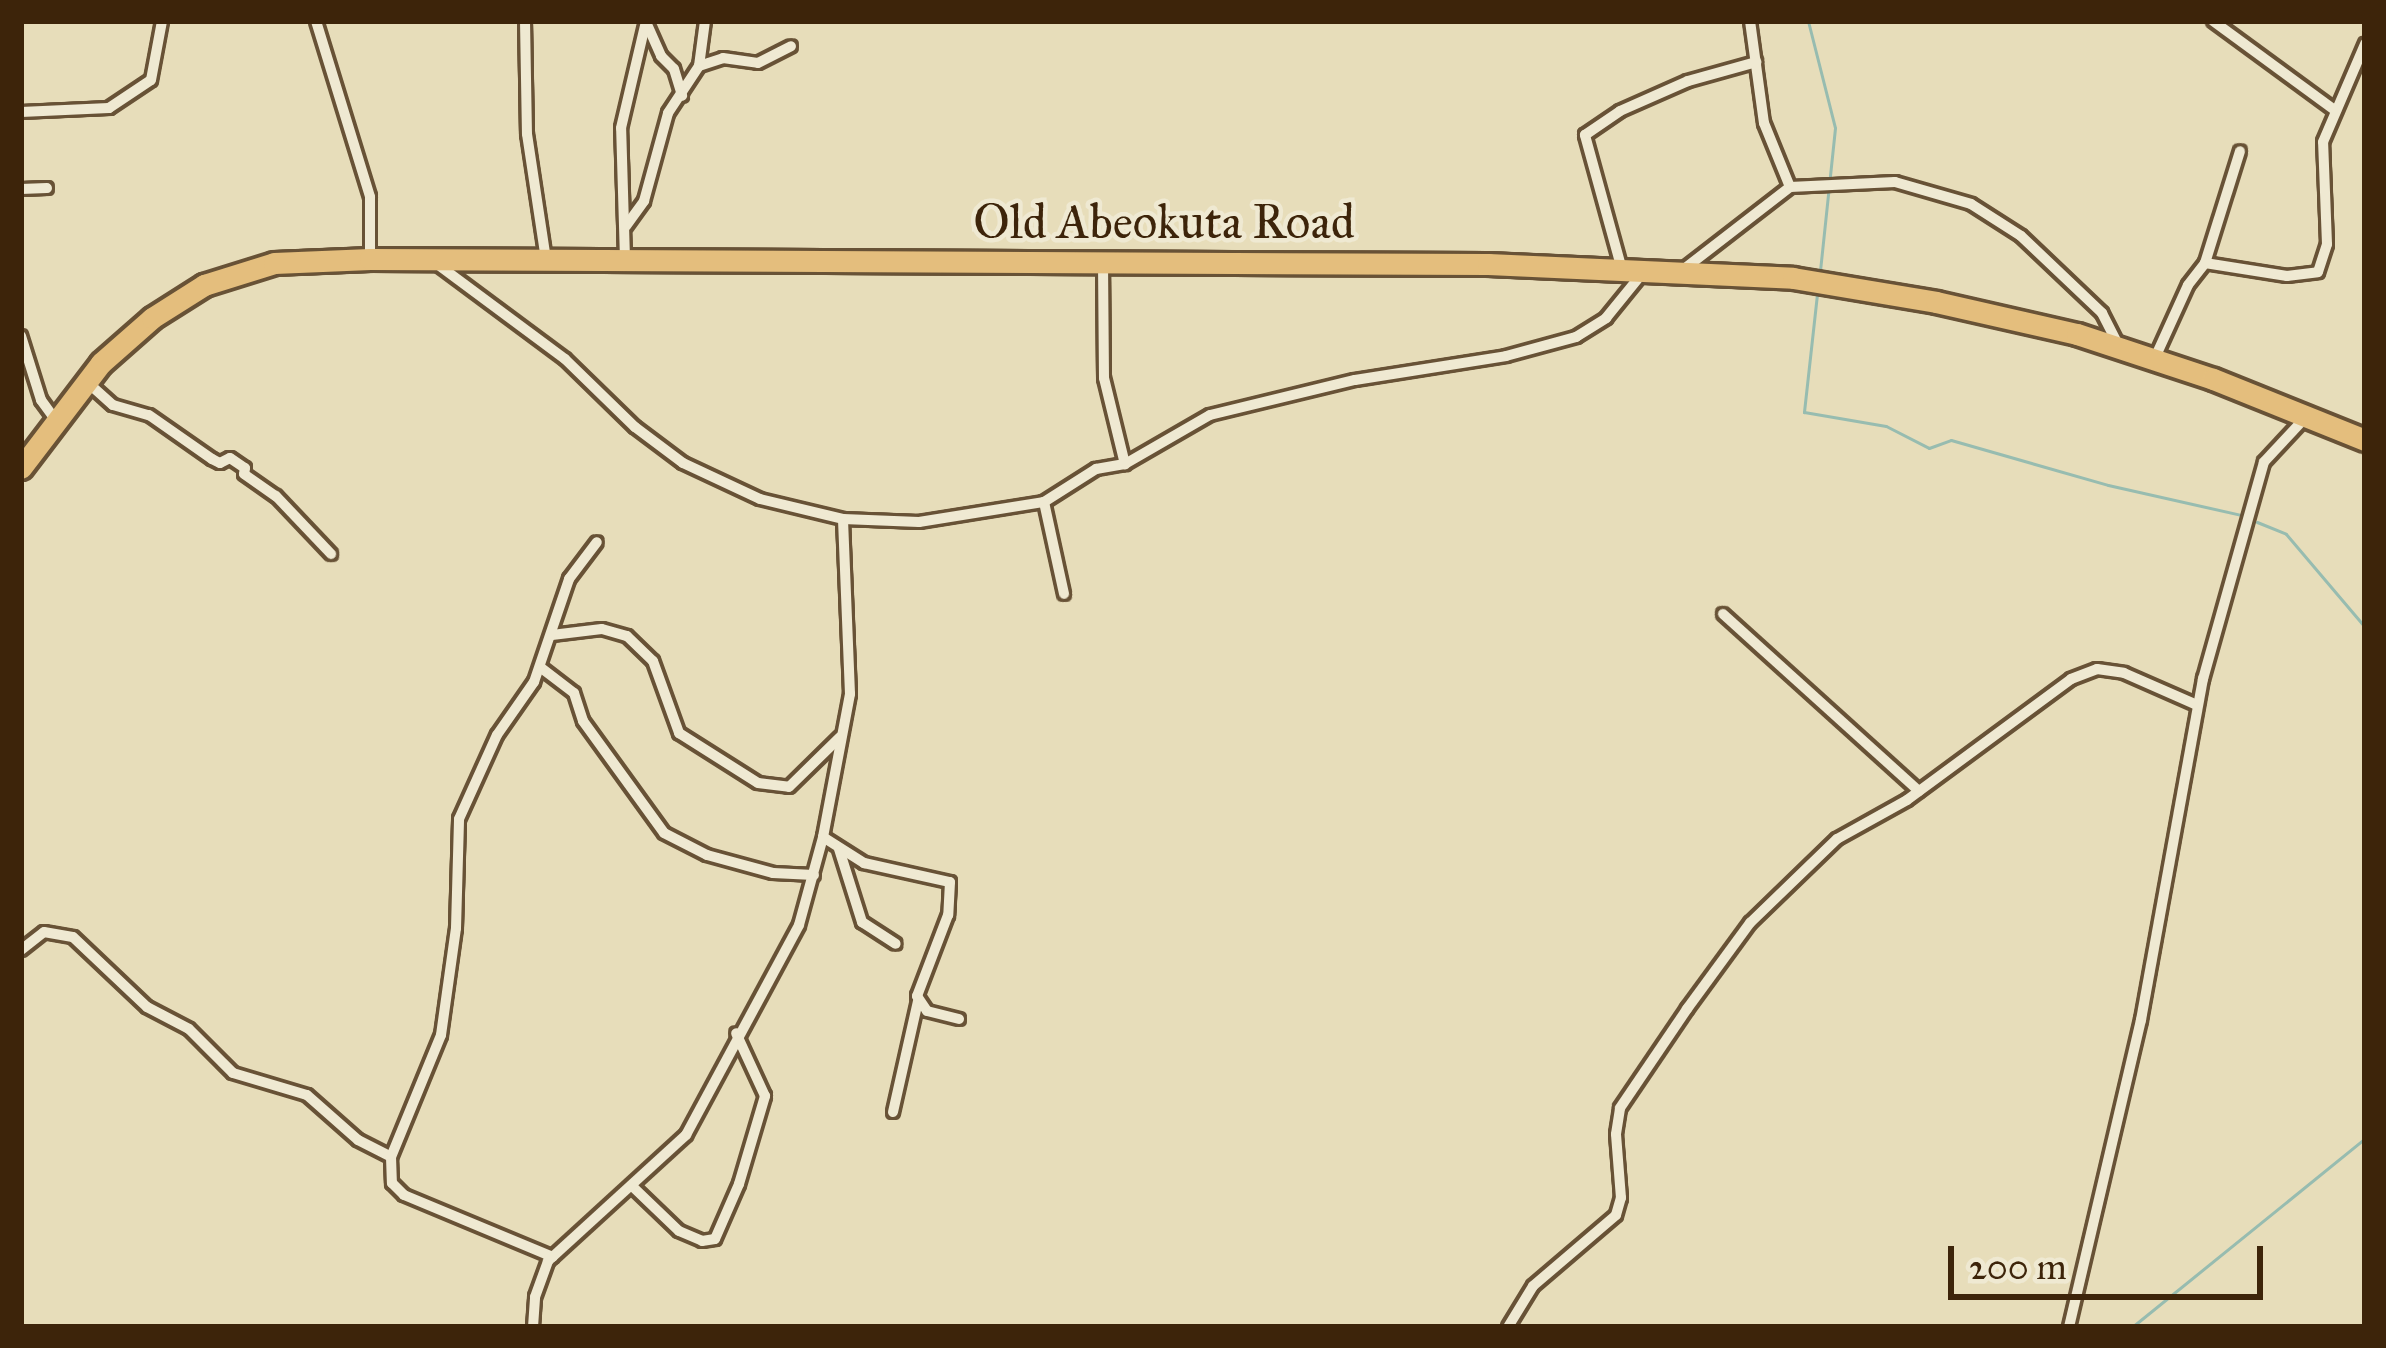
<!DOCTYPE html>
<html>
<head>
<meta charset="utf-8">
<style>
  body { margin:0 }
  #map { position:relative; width:2386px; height:1348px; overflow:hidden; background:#e7ddba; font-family:"IM FELL Great Primer",serif }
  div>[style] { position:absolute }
  .stream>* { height:3px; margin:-1.5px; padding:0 1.5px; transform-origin:1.5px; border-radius:1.5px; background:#97bcb0 }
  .roads { filter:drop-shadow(3px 0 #685236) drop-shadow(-3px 0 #685236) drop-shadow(0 3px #685236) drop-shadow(0 -3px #685236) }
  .street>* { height:10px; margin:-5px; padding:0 5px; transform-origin:5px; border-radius:5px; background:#efe9d2 }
  .highway>* { height:21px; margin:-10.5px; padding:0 10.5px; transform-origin:10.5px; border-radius:10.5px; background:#e4be7d }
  span { translate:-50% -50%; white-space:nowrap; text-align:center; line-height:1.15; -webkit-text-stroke:9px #efe9d2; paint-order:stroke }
  .street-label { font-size:48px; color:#3d240a }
  .frame { position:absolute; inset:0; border:24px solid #3d240a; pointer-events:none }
  .scale { position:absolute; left:1948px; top:1246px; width:315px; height:54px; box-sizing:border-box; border:6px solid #3d240a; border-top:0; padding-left:15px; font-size:36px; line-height:42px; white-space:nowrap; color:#3d240a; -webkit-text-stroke:9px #efe9d2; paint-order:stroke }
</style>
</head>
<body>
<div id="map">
  <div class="stream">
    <div style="left:1808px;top:21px;width:110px;rotate:75.8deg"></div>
    <div style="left:1835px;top:128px;width:144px;rotate:96deg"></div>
    <div style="left:1817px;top:294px;width:119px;rotate:96.3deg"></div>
    <div style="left:1804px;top:412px;width:83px;rotate:9.7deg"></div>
    <div style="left:1886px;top:426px;width:48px;rotate:27.1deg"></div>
    <div style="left:1929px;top:448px;width:23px;rotate:-20deg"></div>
    <div style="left:1951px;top:440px;width:163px;rotate:16deg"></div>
    <div style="left:2108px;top:485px;width:136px;rotate:12.7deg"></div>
    <div style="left:2257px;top:522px;width:31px;rotate:22deg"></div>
    <div style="left:2286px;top:534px;width:122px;rotate:49.7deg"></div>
    <div style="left:2132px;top:1327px;width:300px;rotate:-39deg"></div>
  </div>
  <div class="roads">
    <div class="street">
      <div style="left:316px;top:21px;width:184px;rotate:72.9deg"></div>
      <div style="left:370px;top:197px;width:62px;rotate:90deg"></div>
      <div style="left:525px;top:21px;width:113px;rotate:89deg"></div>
      <div style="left:527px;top:134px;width:127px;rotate:81.4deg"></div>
      <div style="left:1750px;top:21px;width:103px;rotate:82.2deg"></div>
      <div style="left:1764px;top:123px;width:69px;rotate:67.9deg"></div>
      <div style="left:2213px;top:21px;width:152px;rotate:36.2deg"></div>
      <div style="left:646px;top:22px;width:37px;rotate:66deg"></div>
      <div style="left:661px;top:56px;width:18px;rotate:45deg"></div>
      <div style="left:674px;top:69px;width:28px;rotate:73deg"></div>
      <div style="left:699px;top:66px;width:25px;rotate:-18deg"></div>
      <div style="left:723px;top:58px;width:35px;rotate:8deg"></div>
      <div style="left:758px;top:63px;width:37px;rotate:-27deg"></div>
      <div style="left:21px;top:112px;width:88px;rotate:-2.6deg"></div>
      <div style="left:109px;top:108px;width:50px;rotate:-33.7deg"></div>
      <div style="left:151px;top:80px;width:60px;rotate:-79.4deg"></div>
      <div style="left:21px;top:189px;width:26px;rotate:-2deg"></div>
      <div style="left:626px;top:226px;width:31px;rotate:-54deg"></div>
      <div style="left:644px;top:201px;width:91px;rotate:-74.7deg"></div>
      <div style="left:668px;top:113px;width:56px;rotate:-56.6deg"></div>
      <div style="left:699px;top:66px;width:45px;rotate:-82.4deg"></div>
      <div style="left:625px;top:259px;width:131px;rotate:-91.7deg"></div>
      <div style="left:621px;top:128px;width:110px;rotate:-76.8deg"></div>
      <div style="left:433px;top:261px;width:164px;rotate:36.6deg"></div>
      <div style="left:565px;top:359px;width:98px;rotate:44.2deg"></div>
      <div style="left:635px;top:427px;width:60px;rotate:36.9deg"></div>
      <div style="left:683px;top:463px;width:85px;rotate:25.1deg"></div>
      <div style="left:760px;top:499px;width:85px;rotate:13.5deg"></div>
      <div style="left:843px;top:519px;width:76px;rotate:2.3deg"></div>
      <div style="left:919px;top:522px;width:127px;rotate:-9.1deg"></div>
      <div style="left:1044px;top:502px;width:62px;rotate:-32.4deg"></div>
      <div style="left:1096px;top:469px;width:29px;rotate:-10deg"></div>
      <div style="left:1125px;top:464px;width:98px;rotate:-30deg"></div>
      <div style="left:1210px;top:415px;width:149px;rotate:-13.6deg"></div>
      <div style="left:1355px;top:380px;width:153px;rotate:-9deg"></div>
      <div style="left:1506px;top:356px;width:73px;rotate:-15.2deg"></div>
      <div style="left:1576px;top:337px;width:36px;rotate:-32deg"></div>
      <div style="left:1606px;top:318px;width:62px;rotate:-50.9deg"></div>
      <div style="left:1103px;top:263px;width:115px;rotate:89.5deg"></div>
      <div style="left:1104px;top:378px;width:89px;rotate:76.3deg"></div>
      <div style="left:2205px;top:263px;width:117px;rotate:-72.6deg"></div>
      <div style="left:1621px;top:266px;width:136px;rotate:-105.4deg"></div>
      <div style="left:1585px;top:135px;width:42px;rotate:-34.4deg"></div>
      <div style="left:1620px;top:111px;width:74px;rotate:-23.8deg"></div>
      <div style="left:1688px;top:81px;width:71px;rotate:-15.6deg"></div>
      <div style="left:1684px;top:269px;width:134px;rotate:-37.7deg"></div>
      <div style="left:1790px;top:187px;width:105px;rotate:-2.7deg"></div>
      <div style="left:1895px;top:182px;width:79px;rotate:16.1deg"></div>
      <div style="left:1971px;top:204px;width:59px;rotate:32.6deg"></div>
      <div style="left:2021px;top:236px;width:112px;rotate:43.5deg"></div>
      <div style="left:2102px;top:313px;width:35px;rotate:63deg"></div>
      <div style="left:21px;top:336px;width:67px;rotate:72.6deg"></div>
      <div style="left:41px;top:400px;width:24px;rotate:54deg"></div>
      <div style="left:2154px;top:360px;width:82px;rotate:-65.6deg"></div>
      <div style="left:2188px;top:285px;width:28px;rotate:-52deg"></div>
      <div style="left:2205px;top:263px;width:83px;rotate:9deg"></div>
      <div style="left:2287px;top:276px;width:31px;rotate:-7deg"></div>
      <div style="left:2318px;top:272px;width:29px;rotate:-72deg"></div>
      <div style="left:2327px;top:244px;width:102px;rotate:-92.2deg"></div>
      <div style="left:2323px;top:142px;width:107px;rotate:-66.8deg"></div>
      <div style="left:86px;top:381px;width:36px;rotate:42deg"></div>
      <div style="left:113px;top:405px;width:37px;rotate:16deg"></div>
      <div style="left:149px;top:415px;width:77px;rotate:34.9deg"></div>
      <div style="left:212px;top:459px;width:9px;rotate:27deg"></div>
      <div style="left:220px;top:463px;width:11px;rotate:-27deg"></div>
      <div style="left:230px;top:458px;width:18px;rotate:34deg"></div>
      <div style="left:245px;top:468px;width:6px;rotate:99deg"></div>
      <div style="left:244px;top:474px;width:39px;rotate:35deg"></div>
      <div style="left:276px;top:496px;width:80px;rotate:46.5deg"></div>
      <div style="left:1044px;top:502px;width:94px;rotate:77.7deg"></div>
      <div style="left:1723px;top:614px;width:264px;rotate:42.1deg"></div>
      <div style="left:552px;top:635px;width:50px;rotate:-6.8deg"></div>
      <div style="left:602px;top:629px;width:26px;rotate:16deg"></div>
      <div style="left:627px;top:636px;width:36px;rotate:44deg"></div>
      <div style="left:653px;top:661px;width:77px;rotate:70.1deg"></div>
      <div style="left:679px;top:733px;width:93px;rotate:32.3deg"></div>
      <div style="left:758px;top:783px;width:31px;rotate:7deg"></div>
      <div style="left:789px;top:787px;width:71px;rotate:-44.4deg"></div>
      <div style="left:540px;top:667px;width:43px;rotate:37.4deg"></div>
      <div style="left:574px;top:693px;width:29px;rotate:72deg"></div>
      <div style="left:583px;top:721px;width:138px;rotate:54.1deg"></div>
      <div style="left:664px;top:833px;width:48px;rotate:27.1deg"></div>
      <div style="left:707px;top:855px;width:68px;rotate:15.3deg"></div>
      <div style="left:773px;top:873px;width:41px;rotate:2.8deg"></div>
      <div style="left:823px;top:837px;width:49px;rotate:32.4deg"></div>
      <div style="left:864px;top:863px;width:88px;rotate:12.5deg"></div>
      <div style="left:950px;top:882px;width:33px;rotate:93deg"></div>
      <div style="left:948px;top:915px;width:87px;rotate:110.9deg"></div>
      <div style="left:917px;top:996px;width:18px;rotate:56deg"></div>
      <div style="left:927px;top:1011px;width:33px;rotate:14deg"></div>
      <div style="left:839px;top:849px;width:77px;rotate:72.5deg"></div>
      <div style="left:862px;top:922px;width:40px;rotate:32.9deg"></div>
      <div style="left:21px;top:950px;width:29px;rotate:-38deg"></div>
      <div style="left:44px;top:932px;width:29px;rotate:10deg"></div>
      <div style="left:73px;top:937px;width:102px;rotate:43.4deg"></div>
      <div style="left:147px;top:1007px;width:47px;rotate:27.6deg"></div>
      <div style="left:189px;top:1029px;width:62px;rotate:45deg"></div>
      <div style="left:233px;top:1073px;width:77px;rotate:16.6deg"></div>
      <div style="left:307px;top:1095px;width:68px;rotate:41.4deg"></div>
      <div style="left:358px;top:1140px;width:37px;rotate:27deg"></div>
      <div style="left:391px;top:1157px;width:26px;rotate:88deg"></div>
      <div style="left:392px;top:1183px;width:17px;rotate:45deg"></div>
      <div style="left:404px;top:1195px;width:161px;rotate:22.6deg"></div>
      <div style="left:893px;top:1112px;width:114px;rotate:-77.3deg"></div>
      <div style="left:391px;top:1157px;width:132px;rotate:-67.7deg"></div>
      <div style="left:441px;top:1035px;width:108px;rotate:-82deg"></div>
      <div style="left:456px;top:928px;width:109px;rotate:-88.4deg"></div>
      <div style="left:459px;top:819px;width:92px;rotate:-65.7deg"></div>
      <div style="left:497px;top:735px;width:65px;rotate:-55.1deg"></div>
      <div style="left:534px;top:682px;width:109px;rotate:-71.2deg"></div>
      <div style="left:569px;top:579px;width:46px;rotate:-52.9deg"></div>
      <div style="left:632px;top:1186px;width:65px;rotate:43.8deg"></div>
      <div style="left:679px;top:1231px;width:25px;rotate:23deg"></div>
      <div style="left:702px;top:1241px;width:13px;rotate:-9deg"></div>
      <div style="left:715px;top:1239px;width:60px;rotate:-66.4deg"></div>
      <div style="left:739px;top:1184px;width:92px;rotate:-73.5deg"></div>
      <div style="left:765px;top:1096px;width:69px;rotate:-114.7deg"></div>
      <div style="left:533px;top:1327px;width:30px;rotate:-86deg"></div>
      <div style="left:535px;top:1297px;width:38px;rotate:-70deg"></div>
      <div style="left:548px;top:1261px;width:187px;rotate:-42.4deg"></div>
      <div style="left:686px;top:1135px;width:238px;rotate:-61.7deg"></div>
      <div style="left:799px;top:925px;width:91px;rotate:-74.7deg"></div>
      <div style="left:823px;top:837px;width:146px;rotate:-79.3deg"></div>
      <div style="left:850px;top:694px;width:175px;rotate:-92.3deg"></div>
      <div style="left:1508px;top:1327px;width:48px;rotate:-58.6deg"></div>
      <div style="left:1533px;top:1286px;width:109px;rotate:-40.5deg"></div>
      <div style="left:1616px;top:1215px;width:18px;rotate:-74deg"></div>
      <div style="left:1621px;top:1198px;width:64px;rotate:-94.5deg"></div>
      <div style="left:1616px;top:1134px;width:26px;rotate:-81deg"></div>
      <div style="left:1620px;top:1108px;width:120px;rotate:-55.9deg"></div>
      <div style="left:1687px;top:1009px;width:107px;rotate:-53.8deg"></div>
      <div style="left:1750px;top:923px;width:121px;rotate:-44deg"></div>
      <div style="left:1837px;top:839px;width:80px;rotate:-29.1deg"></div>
      <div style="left:1907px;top:800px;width:204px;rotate:-36.4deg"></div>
      <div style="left:2071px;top:679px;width:28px;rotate:-21deg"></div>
      <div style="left:2097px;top:669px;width:27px;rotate:8deg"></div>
      <div style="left:2124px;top:673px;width:80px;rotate:23.7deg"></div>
      <div style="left:2069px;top:1327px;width:315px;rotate:-76.8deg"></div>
      <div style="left:2141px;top:1020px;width:347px;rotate:-79.7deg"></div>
      <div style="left:2203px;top:679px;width:225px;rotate:-74.3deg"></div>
      <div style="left:2264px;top:462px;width:60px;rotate:-47deg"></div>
    </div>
    <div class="highway">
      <div style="left:21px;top:468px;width:132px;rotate:-52.7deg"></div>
      <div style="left:101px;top:363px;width:68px;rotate:-41.4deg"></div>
      <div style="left:152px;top:318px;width:62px;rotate:-32.4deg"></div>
      <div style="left:204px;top:285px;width:73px;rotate:-17.4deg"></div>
      <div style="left:274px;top:263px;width:96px;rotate:-2.4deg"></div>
      <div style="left:370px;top:259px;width:1118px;rotate:0.26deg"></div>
      <div style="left:1488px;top:264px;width:305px;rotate:2.6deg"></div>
      <div style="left:1793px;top:278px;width:145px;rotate:9.5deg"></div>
      <div style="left:1936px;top:302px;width:145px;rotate:12.8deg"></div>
      <div style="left:2077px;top:334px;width:143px;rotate:18.3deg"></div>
      <div style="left:2213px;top:379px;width:164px;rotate:21.9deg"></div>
    </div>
  </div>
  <div class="street-label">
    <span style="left:1164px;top:222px">Old Abeokuta Road</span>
  </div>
  <div class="frame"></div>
  <div class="scale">200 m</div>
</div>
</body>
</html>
